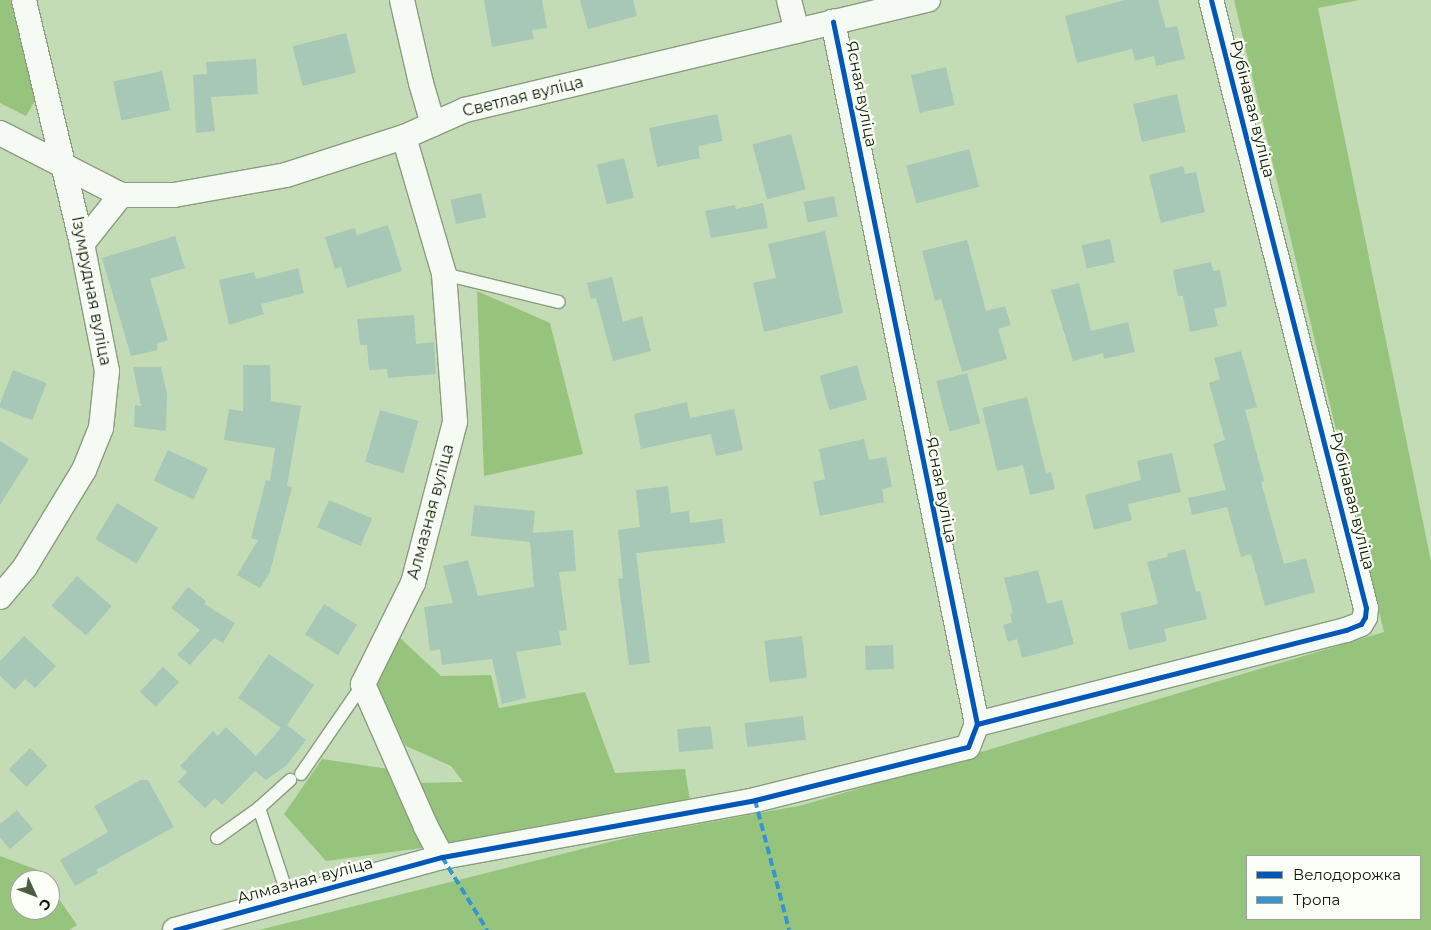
<!DOCTYPE html>
<html>
<head>
<meta charset="utf-8">
<style>
  body { margin:0 }
  #map { position:relative; width:1431px; height:930px; overflow:hidden; background:#c4dcb6; font-family:Montserrat,sans-serif }
  div>[style] { position:absolute }
  .forest>* { inset:0; background:#97c47c }
  .building>* { inset:0; background:#a7c8b7; transform-origin:0 0 }
  .roads { filter:drop-shadow(1px 0 #8a9c7f) drop-shadow(-1px 0 #8a9c7f) drop-shadow(0 1px #8a9c7f) drop-shadow(0 -1px #8a9c7f) }
  .service>* { height:12px; margin:-6px; padding:0 6px; transform-origin:6px; border-radius:6px; background:#f6faf4 }
  .minor>* { height:24px; margin:-12px; padding:0 12px; transform-origin:12px; border-radius:12px; background:#f6faf4 }
  .quiet>* { height:4px; margin-top:-2px; transform-origin:0; background:repeating-linear-gradient(90deg,#3794d1 0 8px,transparent 0 12px) }
  .cycleway>* { height:5px; margin:-2.5px; padding:0 2.5px; transform-origin:2.5px; border-radius:2.5px; background:#0057b8 }
  span { translate:-50% -50%; white-space:nowrap; text-align:center; line-height:1.15; -webkit-text-stroke:4.5px #fafef7; paint-order:stroke }
  .street-label { font-size:16px; color:#0a1a02 }
  .legend { position:absolute; left:1246px; top:855px; width:175px; height:65px; box-sizing:border-box; background:#fafef7; border:1px solid #9aa395; margin:0; padding:6px 9px; list-style:none; font-size:15px; color:#0a1a02 }
  .legend li { display:flex; align-items:center; gap:10px; height:25px }
  .legend b { width:25px; border:1px solid #9aa395 }
  .north { position:absolute; left:10px; top:870px; width:50px; height:50px; box-sizing:border-box; background:#fafef7; border:1px solid #9aa395; border-radius:50%; rotate:133deg; font-size:14px; font-weight:700; line-height:20px; text-align:center; color:#0a1a02 }
  .north::after { content:''; display:block; margin:auto; width:18px; height:22px; background:#4b5e41; clip-path:polygon(50% 0,100% 100%,50% 72%,0 100%) }
</style>
</head>
<body>
<div id="map">
  <div class="forest">
    <div style="clip-path:polygon(0 0,10px 0,36px 99px,26px 116px,0 103px)"></div>
    <div style="clip-path:polygon(evenodd,1234px 0,1359px 0,1318px 8px,1431px 561px,1431px 930px,259px 930px,634px 836px,803px 805px,1384px 632px,1234px 0,1247px 856px,1420px 856px,1420px 919px,1247px 919px,1247px 856px)"></div>
    <div style="clip-path:polygon(477px 291px,550px 323px,583px 454px,484px 476px)"></div>
    <div style="clip-path:polygon(399px 637px,441px 676px,491px 675px,499px 708px,585px 692px,615px 773px,685px 769px,690px 801px,440px 844px,415px 783px,463px 782px,451px 766px,406px 746px,370px 687px)"></div>
    <div style="clip-path:polygon(322px 759px,389px 769px,429px 847px,326px 861px,284px 814px)"></div>
    <div style="clip-path:polygon(0 856px,38px 870px,45px 880px,20px 880px,20px 910px,50px 910px,50px 886px,77px 925px,69px 930px,0 930px)"></div>
  </div>
  <div class="building">
    <div style="clip-path:polygon(484px 0,542px 0,547px 28px,532px 30px,534px 39px,492px 47px)"></div>
    <div style="clip-path:polygon(580px 0,633px 0,637px 16px,588px 29px)"></div>
    <div style="clip-path:polygon(1125px 0,1158px 0,1166px 28px,1177px 26px,1185px 59px,1156px 66px,1154px 56px,1135px 61px,1132px 49px,1077px 63px,1065px 16px)"></div>
    <div style="left:346px;top:33px;width:41px;height:55px;rotate:76deg"></div>
    <div style="clip-path:polygon(256px 59px,258px 94px,211px 97px,215px 131px,196px 133px,193px 75px,207px 74px,206px 62px)"></div>
    <div style="left:946px;top:67px;width:39px;height:36px;rotate:77deg"></div>
    <div style="left:162px;top:71px;width:40px;height:50px;rotate:78deg"></div>
    <div style="left:1177px;top:94px;width:39px;height:45px;rotate:77deg"></div>
    <div style="clip-path:polygon(717px 114px,723px 141px,698px 146px,700px 158px,657px 167px,649px 128px)"></div>
    <div style="left:791px;top:134px;width:57px;height:40px;rotate:75deg"></div>
    <div style="left:969px;top:149px;width:39px;height:65px;rotate:75deg"></div>
    <div style="left:624px;top:158px;width:41px;height:28px;rotate:76deg"></div>
    <div style="clip-path:polygon(1183px 166px,1185px 174px,1196px 172px,1205px 212px,1161px 223px,1149px 175px)"></div>
    <div style="left:481px;top:193px;width:25px;height:31px;rotate:78deg"></div>
    <div style="left:834px;top:196px;width:21px;height:31px;rotate:79deg"></div>
    <div style="clip-path:polygon(763px 203px,768px 228px,711px 238px,705px 211px,735px 205px,736px 209px)"></div>
    <div style="clip-path:polygon(388px 225px,402px 271px,347px 288px,341px 267px,335px 269px,325px 237px,355px 228px,357px 235px)"></div>
    <div style="clip-path:polygon(825px 231px,843px 313px,764px 332px,753px 283px,776px 278px,768px 244px)"></div>
    <div style="clip-path:polygon(175px 236px,185px 268px,150px 279px,168px 340px,157px 344px,158px 350px,131px 356px,102px 258px)"></div>
    <div style="left:1110px;top:239px;width:24px;height:29px;rotate:78deg"></div>
    <div style="clip-path:polygon(967px 240px,986px 311px,1005px 306px,1011px 325px,998px 329px,1007px 359px,962px 372px,941px 299px,935px 301px,922px 251px)"></div>
    <div style="clip-path:polygon(1211px 262px,1213px 271px,1220px 270px,1227px 306px,1214px 309px,1218px 326px,1190px 332px,1183px 296px,1178px 296px,1173px 270px)"></div>
    <div style="clip-path:polygon(298px 268px,304px 293px,261px 304px,264px 314px,229px 325px,219px 280px,254px 272px,256px 279px)"></div>
    <div style="clip-path:polygon(612px 277px,623px 322px,642px 316px,651px 351px,613px 361px,596px 298px,591px 299px,587px 283px)"></div>
    <div style="clip-path:polygon(1079px 283px,1091px 331px,1128px 322px,1135px 352px,1104px 359px,1103px 353px,1073px 361px,1051px 290px)"></div>
    <div style="clip-path:polygon(414px 315px,416px 344px,434px 342px,436px 374px,388px 378px,387px 369px,369px 370px,367px 345px,360px 345px,357px 319px)"></div>
    <div style="clip-path:polygon(1241px 351px,1257px 407px,1245px 410px,1264px 481px,1261px 482px,1284px 564px,1306px 558px,1315px 592px,1265px 606px,1251px 554px,1241px 557px,1227px 507px,1192px 515px,1188px 498px,1226px 490px,1213px 444px,1225px 440px,1209px 383px,1220px 379px,1214px 358px)"></div>
    <div style="clip-path:polygon(243px 365px,270px 365px,271px 401px,301px 406px,287px 486px,292px 487px,270px 572px,260px 588px,237px 575px,258px 540px,251px 538px,266px 480px,270px 481px,275px 448px,224px 440px,229px 409px,243px 411px)"></div>
    <div style="left:857px;top:365px;width:36px;height:39px;rotate:74deg"></div>
    <div style="clip-path:polygon(133px 367px,161px 367px,167px 394px,166px 431px,134px 427px,135px 405px,141px 406px)"></div>
    <div style="left:13px;top:370px;width:36px;height:40px;rotate:21deg"></div>
    <div style="left:967px;top:373px;width:52px;height:32px;rotate:75deg"></div>
    <div style="clip-path:polygon(1027px 397px,1046px 473px,1051px 472px,1055px 489px,1030px 495px,1023px 465px,997px 471px,982px 408px)"></div>
    <div style="clip-path:polygon(687px 402px,690px 418px,734px 409px,743px 450px,716px 456px,711px 434px,641px 449px,634px 414px)"></div>
    <div style="left:380px;top:410px;width:40px;height:54px;rotate:16deg"></div>
    <div style="clip-path:polygon(864px 439px,869px 460px,886px 457px,892px 487px,882px 489px,884px 502px,820px 516px,813px 482px,825px 479px,819px 449px)"></div>
    <div style="clip-path:polygon(0 441px,29px 459px,0 505px)"></div>
    <div style="left:168px;top:450px;width:44px;height:34px;rotate:25deg"></div>
    <div style="clip-path:polygon(1172px 453px,1181px 492px,1128px 504px,1132px 520px,1094px 530px,1085px 495px,1141px 480px,1137px 461px)"></div>
    <div style="clip-path:polygon(668px 486px,671px 513px,689px 511px,690px 523px,722px 519px,725px 543px,636px 553px,650px 663px,629px 665px,618px 579px,623px 578px,618px 530px,640px 527px,636px 490px)"></div>
    <div style="left:329px;top:500px;width:47px;height:30px;rotate:23deg"></div>
    <div style="left:117px;top:503px;width:48px;height:42px;rotate:31deg"></div>
    <div style="clip-path:polygon(474px 505px,535px 511px,533px 533px,573px 530px,576px 571px,559px 572px,567px 630px,559px 631px,561px 645px,516px 652px,526px 698px,502px 704px,492px 659px,442px 665px,440px 649px,430px 651px,424px 607px,453px 603px,443px 566px,468px 560px,478px 596px,534px 587px,530px 542px,471px 536px)"></div>
    <div style="clip-path:polygon(1185px 549px,1196px 592px,1200px 591px,1207px 619px,1164px 629px,1167px 641px,1129px 650px,1120px 613px,1158px 604px,1147px 562px,1168px 557px,1167px 554px)"></div>
    <div style="clip-path:polygon(1038px 570px,1047px 604px,1062px 600px,1074px 644px,1022px 658px,1017px 639px,1008px 642px,1003px 625px,1012px 622px,1010px 614px,1013px 613px,1004px 578px)"></div>
    <div style="left:77px;top:576px;width:46px;height:39px;rotate:41deg"></div>
    <div style="clip-path:polygon(188px 587px,206px 601px,204px 604px,235px 623px,223px 643px,214px 638px,190px 665px,177px 655px,200px 630px,171px 608px)"></div>
    <div style="left:324px;top:604px;width:39px;height:36px;rotate:32deg"></div>
    <div style="clip-path:polygon(24px 636px,56px 666px,35px 688px,25px 679px,15px 690px,0 676px,0 661px)"></div>
    <div style="left:802px;top:636px;width:42px;height:38px;rotate:83deg"></div>
    <div style="left:893px;top:645px;width:24px;height:28px;rotate:88deg"></div>
    <div style="clip-path:polygon(269px 654px,314px 685px,287px 725px,306px 740px,287px 765px,266px 780px,255px 771px,222px 805px,215px 798px,205px 808px,178px 782px,187px 772px,180px 766px,213px 731px,218px 736px,226px 727px,256px 756px,281px 728px,238px 698px)"></div>
    <div style="left:163px;top:667px;width:22px;height:34px;rotate:43deg"></div>
    <div style="left:803px;top:716px;width:24px;height:59px;rotate:83deg"></div>
    <div style="left:711px;top:726px;width:23px;height:34px;rotate:85deg"></div>
    <div style="left:30px;top:748px;width:25px;height:30px;rotate:45deg"></div>
    <div style="clip-path:polygon(141px 780px,148px 780px,174px 827px,96px 870px,98px 873px,75px 886px,60px 860px,108px 832px,94px 806px)"></div>
    <div style="clip-path:polygon(17px 810px,33px 829px,10px 849px,0 838px,0 824px)"></div>
  </div>
  <div class="roads">
    <div class="service">
      <div style="left:444px;top:274px;width:118px;rotate:13.7deg"></div>
      <div style="left:301px;top:774px;width:109px;rotate:-55.4deg"></div>
      <div style="left:217px;top:838px;width:52px;rotate:-35.5deg"></div>
      <div style="left:289px;top:899px;width:96px;rotate:-108.2deg"></div>
      <div style="left:259px;top:808px;width:42px;rotate:-42.1deg"></div>
    </div>
    <div class="minor">
      <div style="left:402px;top:0;width:85px;rotate:77.1deg"></div>
      <div style="left:421px;top:83px;width:43px;rotate:73.7deg"></div>
      <div style="left:789px;top:0;width:32px;rotate:76deg"></div>
      <div style="left:0;top:133px;width:136px;rotate:27.1deg"></div>
      <div style="left:121px;top:195px;width:53px"></div>
      <div style="left:174px;top:195px;width:114px;rotate:-10.1deg"></div>
      <div style="left:286px;top:175px;width:124px;rotate:-17.9deg"></div>
      <div style="left:404px;top:137px;width:67px;rotate:-23.9deg"></div>
      <div style="left:465px;top:110px;width:476px;rotate:-13.4deg"></div>
      <div style="left:404px;top:137px;width:143px;rotate:73.7deg"></div>
      <div style="left:444px;top:274px;width:148px;rotate:85.7deg"></div>
      <div style="left:455px;top:422px;width:166px;rotate:104.6deg"></div>
      <div style="left:413px;top:583px;width:113px;rotate:116.3deg"></div>
      <div style="left:363px;top:684px;width:156px;rotate:66.2deg"></div>
      <div style="left:426px;top:827px;width:34px;rotate:62deg"></div>
      <div style="left:82px;top:244px;width:63px;rotate:-51.5deg"></div>
      <div style="left:0;top:597px;width:39px;rotate:-50deg"></div>
      <div style="left:25px;top:567px;width:114px;rotate:-58.7deg"></div>
      <div style="left:84px;top:470px;width:45px;rotate:-68deg"></div>
      <div style="left:101px;top:428px;width:57px;rotate:-84deg"></div>
      <div style="left:107px;top:371px;width:129px;rotate:-101.1deg"></div>
      <div style="left:82px;top:244px;width:251px;rotate:-103.4deg"></div>
      <div style="left:977px;top:724px;width:381px;rotate:-14.3deg"></div>
      <div style="left:1346px;top:630px;width:16px;rotate:-22deg"></div>
      <div style="left:1361px;top:624px;width:8px;rotate:-60deg"></div>
      <div style="left:1365px;top:617px;width:9px;rotate:-84deg"></div>
      <div style="left:1366px;top:608px;width:627px;rotate:-104.3deg"></div>
      <div style="left:175px;top:930px;width:277px;rotate:-15.3deg"></div>
      <div style="left:442px;top:857px;width:318px;rotate:-10.3deg"></div>
      <div style="left:755px;top:800px;width:219px;rotate:-14deg"></div>
      <div style="left:968px;top:747px;width:25px;rotate:-69deg"></div>
      <div style="left:977px;top:724px;width:717px;rotate:-101.59deg"></div>
    </div>
  </div>
  <div class="quiet">
    <div style="left:755px;top:800px;width:134px;rotate:75.3deg"></div>
    <div style="left:442px;top:857px;width:86px;rotate:58.3deg"></div>
  </div>
  <div class="cycleway">
    <div style="left:977px;top:724px;width:381px;rotate:-14.3deg"></div>
    <div style="left:1346px;top:630px;width:16px;rotate:-22deg"></div>
    <div style="left:1361px;top:624px;width:8px;rotate:-60deg"></div>
    <div style="left:1365px;top:617px;width:9px;rotate:-84deg"></div>
    <div style="left:1366px;top:608px;width:627px;rotate:-104.3deg"></div>
    <div style="left:175px;top:930px;width:277px;rotate:-15.3deg"></div>
    <div style="left:442px;top:857px;width:318px;rotate:-10.3deg"></div>
    <div style="left:755px;top:800px;width:219px;rotate:-14deg"></div>
    <div style="left:968px;top:747px;width:25px;rotate:-69deg"></div>
    <div style="left:977px;top:724px;width:717px;rotate:-101.59deg"></div>
  </div>
  <div class="street-label">
    <span style="left:861px;top:94px;rotate:79deg">Ясная вуліца</span>
    <span style="left:523px;top:97px;rotate:-14deg">Светлая вуліца</span>
    <span style="left:1252px;top:109px;rotate:76deg">Рубінавая вуліца</span>
    <span style="left:91px;top:291px;rotate:79deg">Ізумрудная вуліца</span>
    <span style="left:941px;top:490px;rotate:79deg">Ясная вуліца</span>
    <span style="left:1352px;top:501px;rotate:76deg">Рубінавая вуліца</span>
    <span style="left:431px;top:512px;rotate:-75deg">Алмазная вуліца</span>
    <span style="left:305px;top:881px;rotate:-15deg">Алмазная вуліца</span>
  </div>
  <ul class="legend">
  <li><b style="height:6px;background:#0057b8"></b>Велодорожка</li>
  <li><b style="height:6px;background:#3794d1"></b>Тропа</li>
  </ul>
  <div class="north">С</div>
</div>
</body>
</html>
